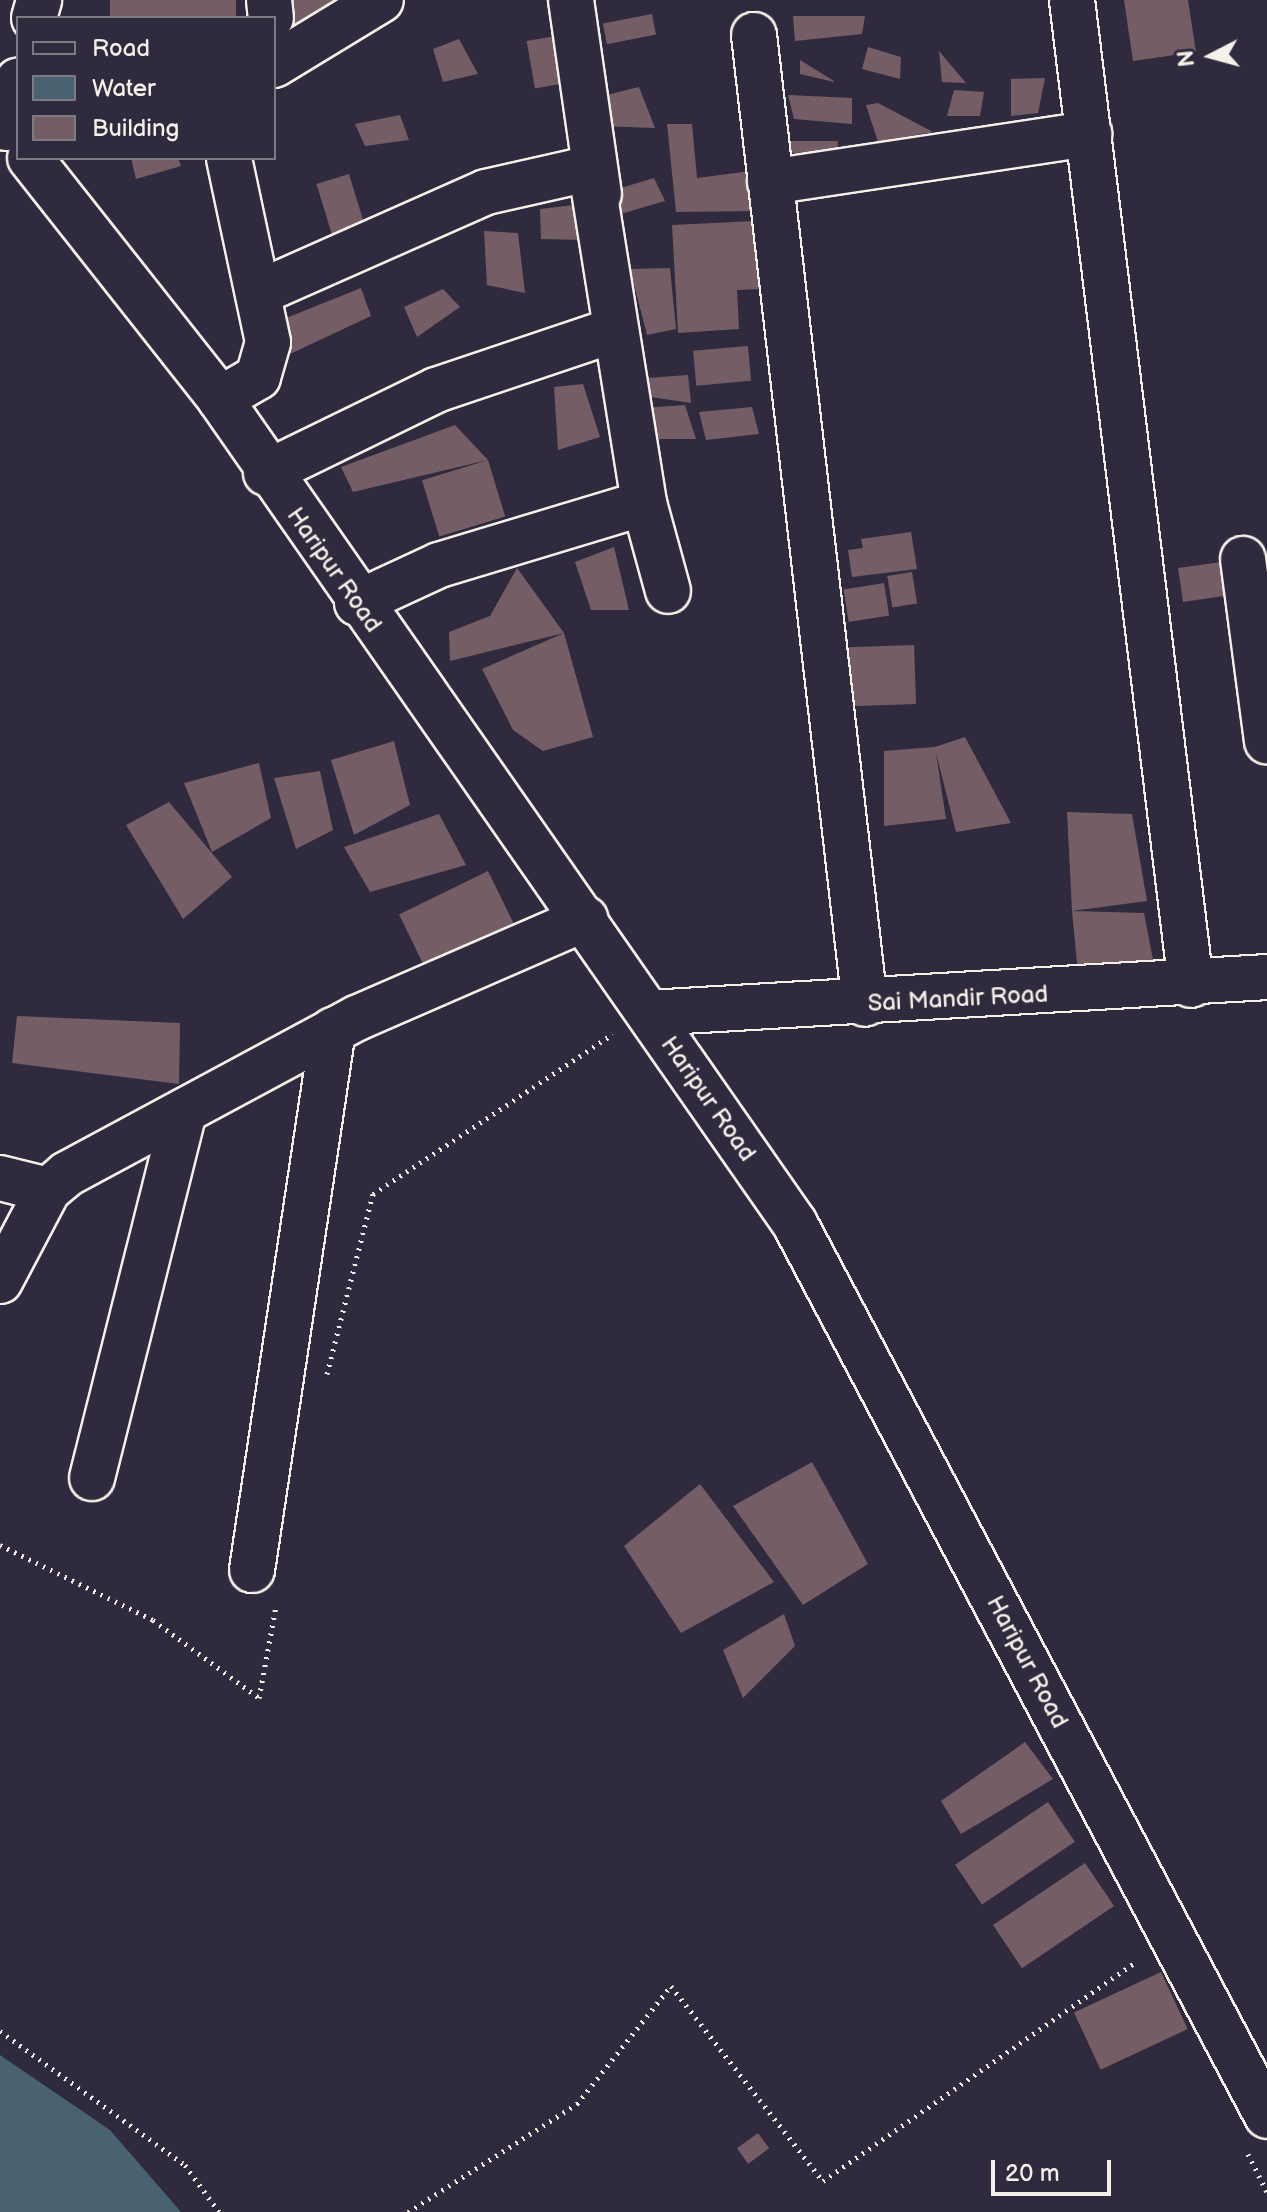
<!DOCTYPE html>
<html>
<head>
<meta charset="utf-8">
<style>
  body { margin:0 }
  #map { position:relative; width:1267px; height:2212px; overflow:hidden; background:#2f2a3d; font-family:"Balsamiq Sans",sans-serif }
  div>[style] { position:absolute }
  .water>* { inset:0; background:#496272 }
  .building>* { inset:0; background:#755d66; transform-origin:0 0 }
  .path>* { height:5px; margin-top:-2.5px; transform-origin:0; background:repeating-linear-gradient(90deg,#f4f1e8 0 2px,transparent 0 8px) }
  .roads { filter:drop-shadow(2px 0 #f4f1e8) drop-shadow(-2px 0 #f4f1e8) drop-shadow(0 2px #f4f1e8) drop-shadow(0 -2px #f4f1e8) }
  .minor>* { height:44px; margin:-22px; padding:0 22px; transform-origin:22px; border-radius:22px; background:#2f2a3d }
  span { translate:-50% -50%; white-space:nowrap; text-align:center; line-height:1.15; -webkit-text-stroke:6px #2f2a3d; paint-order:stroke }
  .street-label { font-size:24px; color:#f4f1e8 }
  .legend { position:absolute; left:16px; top:16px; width:260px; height:144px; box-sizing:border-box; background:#2f2a3d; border:2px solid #7e7a81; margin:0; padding:10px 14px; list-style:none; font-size:24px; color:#f4f1e8 }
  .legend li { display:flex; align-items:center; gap:16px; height:40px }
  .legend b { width:40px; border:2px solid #7e7a81 }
  .north { position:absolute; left:1171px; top:16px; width:80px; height:80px; -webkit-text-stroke:6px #2f2a3d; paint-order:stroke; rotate:264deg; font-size:22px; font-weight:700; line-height:32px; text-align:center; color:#f4f1e8 }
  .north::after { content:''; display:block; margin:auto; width:28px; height:36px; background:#f4f1e8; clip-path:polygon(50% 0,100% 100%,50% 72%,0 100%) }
  .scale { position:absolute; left:991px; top:2160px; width:120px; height:36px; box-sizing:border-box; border:4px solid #f4f1e8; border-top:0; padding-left:10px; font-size:24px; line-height:28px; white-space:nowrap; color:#f4f1e8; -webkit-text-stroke:6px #2f2a3d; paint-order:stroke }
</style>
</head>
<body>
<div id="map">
  <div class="water">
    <div style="clip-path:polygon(0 2055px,110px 2130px,181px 2212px,0 2212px)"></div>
  </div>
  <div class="building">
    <div style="left:110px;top:0;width:126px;height:18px"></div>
    <div style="clip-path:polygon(286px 0,338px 0,343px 17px,296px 33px)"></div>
    <div style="clip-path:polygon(1124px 0,1188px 0,1196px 52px,1133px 61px)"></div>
    <div style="left:652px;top:14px;width:21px;height:50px;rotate:79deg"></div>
    <div style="clip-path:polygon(793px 16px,865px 16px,862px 34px,795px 41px)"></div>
    <div style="left:567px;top:34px;width:48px;height:41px;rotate:80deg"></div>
    <div style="clip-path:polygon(459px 39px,478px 74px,443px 82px,433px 49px)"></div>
    <div style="clip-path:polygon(868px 47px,901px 57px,900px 79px,862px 69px)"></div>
    <div style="clip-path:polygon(939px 51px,966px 83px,942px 82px)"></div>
    <div style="clip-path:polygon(800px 60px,834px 81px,834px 82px,800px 74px)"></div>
    <div style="clip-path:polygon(1045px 78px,1038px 113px,1011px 116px,1011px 79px)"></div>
    <div style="clip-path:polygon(639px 87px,655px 128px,601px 126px,590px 99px)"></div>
    <div style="clip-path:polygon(954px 90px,984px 92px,980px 116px,947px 116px)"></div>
    <div style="clip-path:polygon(788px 95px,852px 98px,852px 124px,794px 119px)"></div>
    <div style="clip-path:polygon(878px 103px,933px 132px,878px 142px,866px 105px)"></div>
    <div style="clip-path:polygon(400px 115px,409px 140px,365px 146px,355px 124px)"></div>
    <div style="clip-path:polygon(667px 124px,692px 124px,697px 178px,751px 171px,757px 211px,676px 212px)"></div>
    <div style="clip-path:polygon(778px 141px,838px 141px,837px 151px,793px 153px)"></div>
    <div style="clip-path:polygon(131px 158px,178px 158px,181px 166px,136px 179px)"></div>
    <div style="left:349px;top:174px;width:56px;height:34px;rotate:73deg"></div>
    <div style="clip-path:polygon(654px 178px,665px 201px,614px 216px,611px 191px)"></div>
    <div style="clip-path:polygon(582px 204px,585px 240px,541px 239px,540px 209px)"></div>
    <div style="clip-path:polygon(756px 221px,760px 289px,737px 290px,739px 329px,678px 333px,672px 225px)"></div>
    <div style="clip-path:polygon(484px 231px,518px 233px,525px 293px,487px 285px)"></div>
    <div style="clip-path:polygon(670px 268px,676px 329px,647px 335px,630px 269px)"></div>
    <div style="clip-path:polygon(361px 288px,371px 316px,290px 354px,286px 318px)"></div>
    <div style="clip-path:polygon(443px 289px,460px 307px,417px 337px,404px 307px)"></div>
    <div style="left:748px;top:346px;width:35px;height:55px;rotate:85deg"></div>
    <div style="clip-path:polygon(688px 375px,691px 403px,644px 396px,646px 378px)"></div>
    <div style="clip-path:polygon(583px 384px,600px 437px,558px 450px,554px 387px)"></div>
    <div style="clip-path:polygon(685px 405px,696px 439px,643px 439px,643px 408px)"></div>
    <div style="clip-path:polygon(752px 407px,759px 434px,706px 440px,699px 412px)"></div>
    <div style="clip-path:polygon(455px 425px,488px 460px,353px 492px,341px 467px)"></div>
    <div style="left:488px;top:460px;width:59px;height:69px;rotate:73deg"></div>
    <div style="clip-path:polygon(911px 532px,917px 569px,852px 577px,848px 550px,863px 548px,861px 539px)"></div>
    <div style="clip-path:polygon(614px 547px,629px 610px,591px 610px,575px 562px)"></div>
    <div style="clip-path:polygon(1243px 559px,1237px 594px,1183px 602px,1178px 568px)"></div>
    <div style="clip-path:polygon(517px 568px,564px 633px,593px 737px,543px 751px,513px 730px,482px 669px,564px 633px,450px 661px,449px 632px,490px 616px)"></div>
    <div style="left:912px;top:572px;width:32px;height:25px;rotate:81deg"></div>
    <div style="left:884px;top:583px;width:33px;height:41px;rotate:81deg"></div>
    <div style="left:914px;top:645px;width:59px;height:66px;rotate:88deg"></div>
    <div style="clip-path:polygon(965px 737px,1011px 823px,956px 832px,936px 753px,946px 819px,884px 826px,884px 751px,935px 747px)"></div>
    <div style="clip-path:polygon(394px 741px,410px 805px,354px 835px,331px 760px)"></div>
    <div style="clip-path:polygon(259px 763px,271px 818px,212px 852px,184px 783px)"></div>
    <div style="clip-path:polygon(320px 771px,333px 830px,296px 849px,274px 778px)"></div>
    <div style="clip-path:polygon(169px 802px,232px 877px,183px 919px,126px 825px)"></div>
    <div style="clip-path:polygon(1067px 812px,1132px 814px,1147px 901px,1072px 911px)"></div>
    <div style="clip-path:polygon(439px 814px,466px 865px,370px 892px,344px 847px)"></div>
    <div style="left:488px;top:871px;width:59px;height:99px;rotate:64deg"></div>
    <div style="clip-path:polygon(1072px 911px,1144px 913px,1154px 965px,1078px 973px)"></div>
    <div style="clip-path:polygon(17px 1016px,180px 1023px,179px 1084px,12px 1063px)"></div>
    <div style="clip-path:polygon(812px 1462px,868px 1564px,803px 1605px,733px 1506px)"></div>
    <div style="clip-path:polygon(700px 1484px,774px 1582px,681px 1633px,624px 1546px)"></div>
    <div style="clip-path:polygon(784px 1614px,795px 1646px,743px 1698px,723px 1650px)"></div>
    <div style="clip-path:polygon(1025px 1742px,1053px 1779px,961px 1834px,941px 1801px)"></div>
    <div style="left:1048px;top:1802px;width:48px;height:112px;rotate:56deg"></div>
    <div style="left:1085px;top:1863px;width:52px;height:111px;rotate:56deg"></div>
    <div style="left:1161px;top:1972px;width:63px;height:96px;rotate:65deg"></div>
    <div style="left:758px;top:2133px;width:19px;height:26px;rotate:54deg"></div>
  </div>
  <div class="path">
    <div style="left:327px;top:1374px;width:186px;rotate:-75.7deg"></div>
    <div style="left:373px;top:1194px;width:288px;rotate:-33.7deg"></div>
    <div style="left:0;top:1545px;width:170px;rotate:26.1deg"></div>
    <div style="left:153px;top:1620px;width:132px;rotate:36.3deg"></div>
    <div style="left:259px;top:1698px;width:94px;rotate:-79.5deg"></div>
    <div style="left:0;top:2031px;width:228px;rotate:35.9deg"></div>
    <div style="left:185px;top:2165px;width:58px;rotate:54.1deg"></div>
    <div style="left:1248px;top:2154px;width:42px;rotate:63.4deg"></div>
    <div style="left:408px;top:2212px;width:201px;rotate:-32.6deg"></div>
    <div style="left:577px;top:2104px;width:151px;rotate:-51.5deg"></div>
    <div style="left:671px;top:1986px;width:247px;rotate:52.1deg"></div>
    <div style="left:823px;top:2181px;width:383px;rotate:-35deg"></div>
  </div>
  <div class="roads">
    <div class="minor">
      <div style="left:269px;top:0;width:18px;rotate:84deg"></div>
      <div style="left:571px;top:0;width:196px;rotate:81.8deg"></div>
      <div style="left:1072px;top:0;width:992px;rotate:83.11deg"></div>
      <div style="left:34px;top:18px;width:19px;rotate:-74deg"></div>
      <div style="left:754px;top:35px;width:975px;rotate:83.47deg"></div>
      <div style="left:274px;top:65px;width:125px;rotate:-31.3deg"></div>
      <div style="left:6px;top:128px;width:49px;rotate:-75.7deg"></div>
      <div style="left:30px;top:158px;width:307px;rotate:51.7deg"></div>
      <div style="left:220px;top:399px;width:1006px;rotate:55.12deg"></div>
      <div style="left:795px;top:1224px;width:1009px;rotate:62.11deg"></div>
      <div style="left:770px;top:182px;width:323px;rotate:-8.6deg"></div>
      <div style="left:258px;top:293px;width:249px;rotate:-23.9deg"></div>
      <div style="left:486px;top:192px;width:91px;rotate:-12.7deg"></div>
      <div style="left:575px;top:172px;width:18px;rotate:19deg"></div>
      <div style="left:592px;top:178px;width:329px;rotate:80.9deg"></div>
      <div style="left:644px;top:503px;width:91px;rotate:74.7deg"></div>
      <div style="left:220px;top:399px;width:44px;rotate:-30.1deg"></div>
      <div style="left:258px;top:377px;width:36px;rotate:-74deg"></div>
      <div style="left:268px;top:342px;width:188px;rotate:-102deg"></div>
      <div style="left:266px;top:473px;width:189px;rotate:-26deg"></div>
      <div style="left:436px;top:390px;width:188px;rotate:-18.6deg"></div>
      <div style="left:1243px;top:559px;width:184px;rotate:82.5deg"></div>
      <div style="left:357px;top:603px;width:90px;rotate:-24.9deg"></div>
      <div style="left:439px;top:565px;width:214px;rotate:-16.8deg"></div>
      <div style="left:649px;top:1013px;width:619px;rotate:-3.33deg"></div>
      <div style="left:0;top:1178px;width:49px;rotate:14deg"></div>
      <div style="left:0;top:1281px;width:103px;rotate:-62.2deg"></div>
      <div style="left:48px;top:1190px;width:25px;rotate:-40deg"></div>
      <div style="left:67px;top:1174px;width:329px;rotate:-28.3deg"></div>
      <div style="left:357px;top:1018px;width:249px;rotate:-23.5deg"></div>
      <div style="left:92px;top:1478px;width:378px;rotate:-75.9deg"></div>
      <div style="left:252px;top:1570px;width:546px;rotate:-81.47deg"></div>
    </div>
  </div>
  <div class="street-label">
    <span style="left:334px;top:570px;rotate:55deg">Haripur Road</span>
    <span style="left:958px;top:999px;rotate:-3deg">Sai Mandir Road</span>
    <span style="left:708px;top:1099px;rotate:55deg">Haripur Road</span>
    <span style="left:1027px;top:1662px;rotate:62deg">Haripur Road</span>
  </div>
  <ul class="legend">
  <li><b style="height:10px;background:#2f2a3d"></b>Road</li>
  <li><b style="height:22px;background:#496272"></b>Water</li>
  <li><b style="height:22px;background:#755d66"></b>Building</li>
  </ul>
  <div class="north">N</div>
  <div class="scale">20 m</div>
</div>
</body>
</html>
